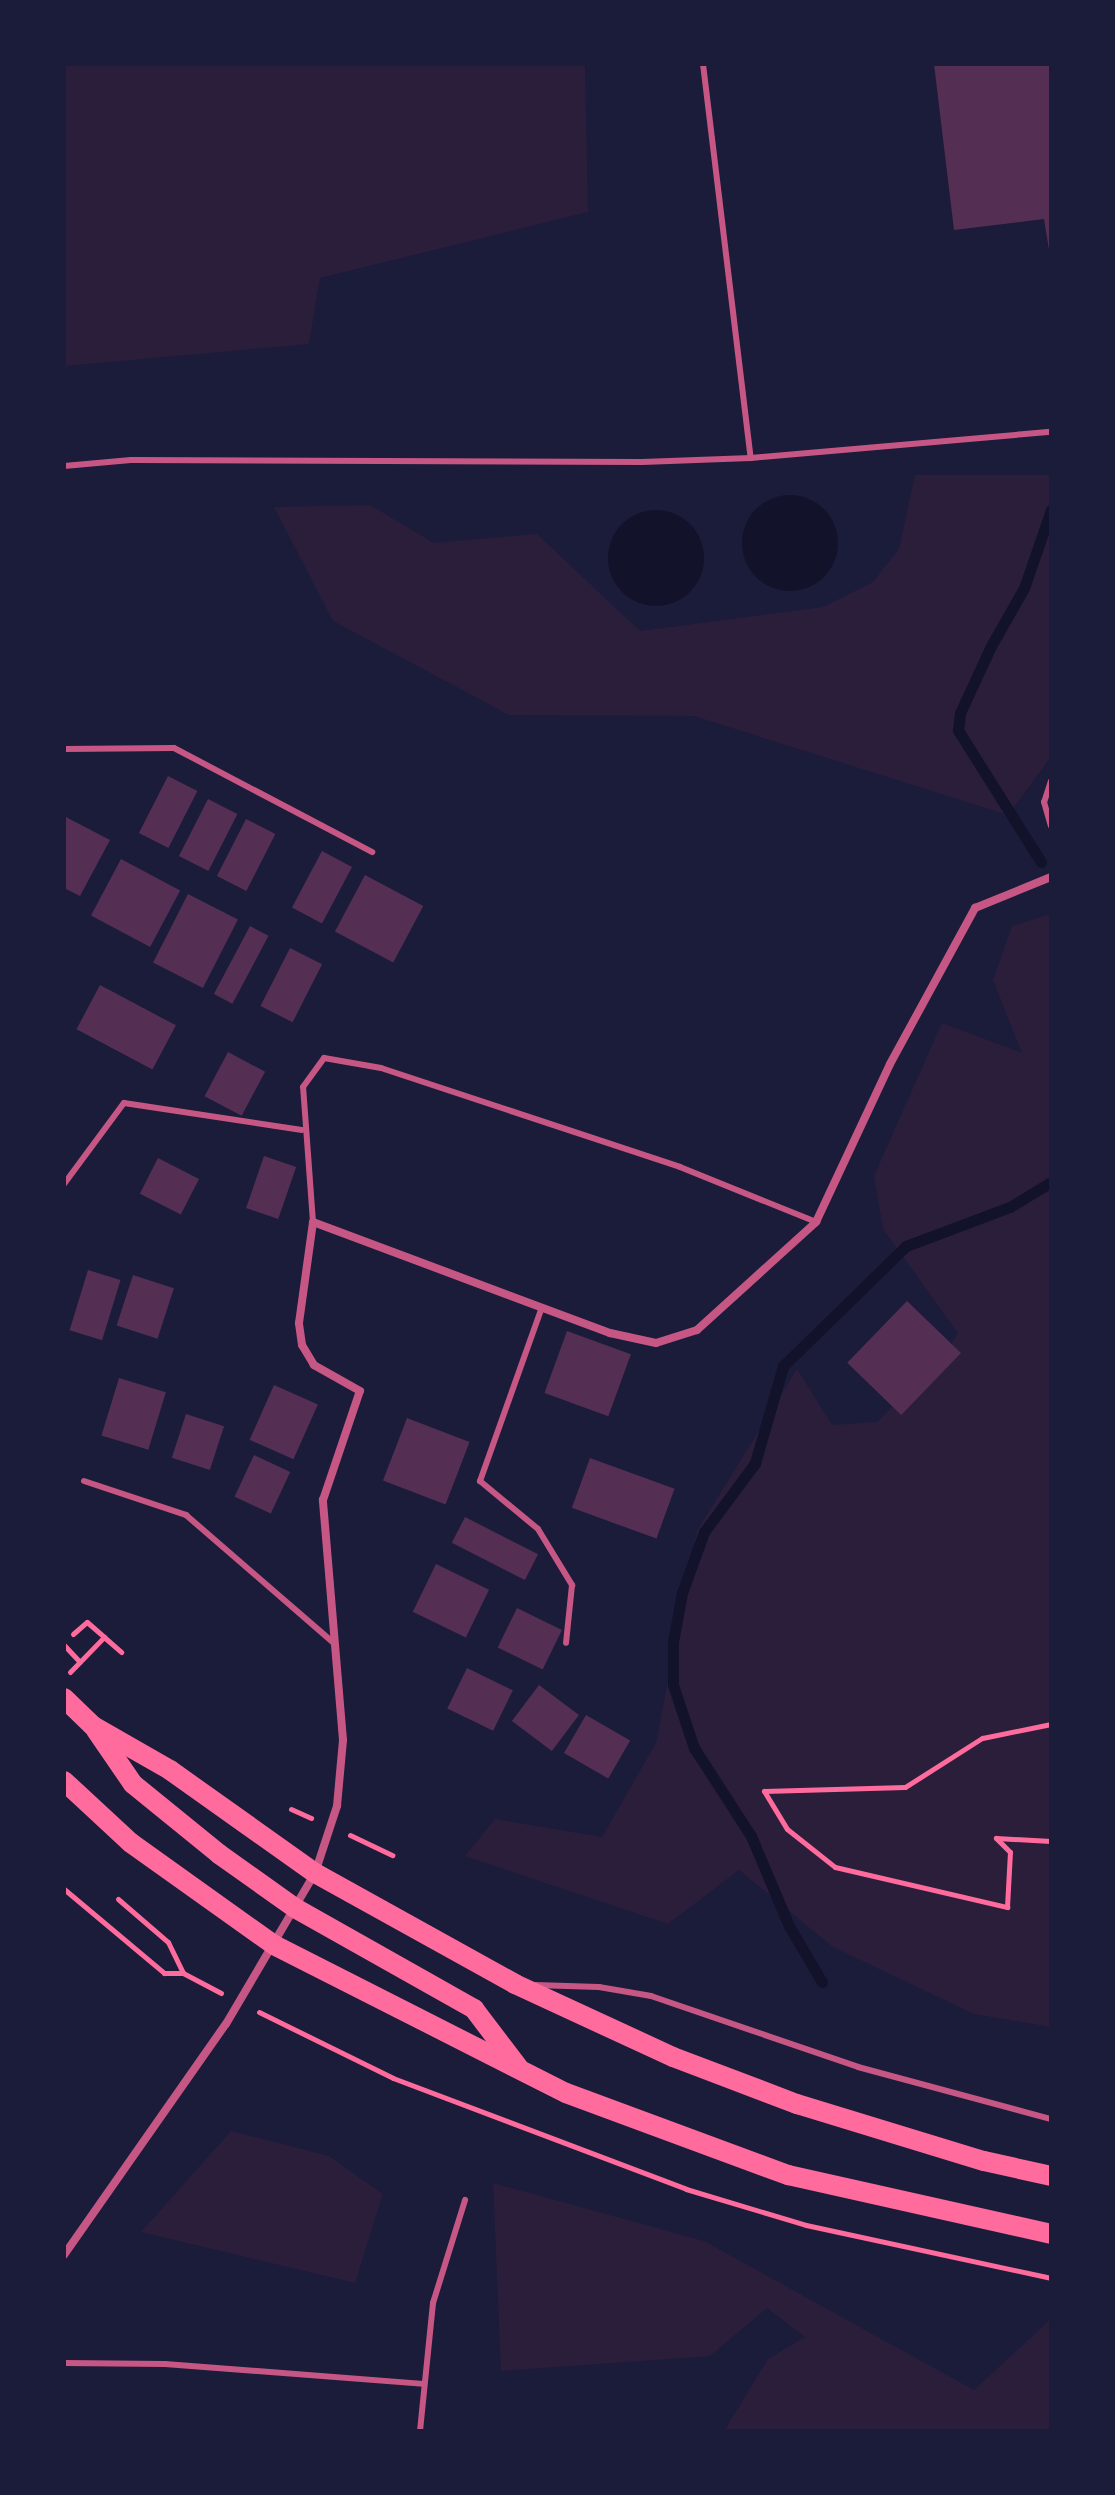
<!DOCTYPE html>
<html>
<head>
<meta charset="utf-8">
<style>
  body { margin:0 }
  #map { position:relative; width:1115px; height:2495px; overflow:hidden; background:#1b1b3a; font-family:Poppins,sans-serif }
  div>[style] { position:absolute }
  .green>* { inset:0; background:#2a1e3b }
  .water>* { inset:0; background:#12122b }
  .round { border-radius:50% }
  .stream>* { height:11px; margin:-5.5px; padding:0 5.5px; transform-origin:5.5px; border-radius:5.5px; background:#12122b }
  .building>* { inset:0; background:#542f53; transform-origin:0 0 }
  .path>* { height:5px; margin:-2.5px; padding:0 2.5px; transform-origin:2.5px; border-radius:2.5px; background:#ff6b9d }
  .service>* { height:6px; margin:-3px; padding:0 3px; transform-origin:3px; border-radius:3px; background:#c65784 }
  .minor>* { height:8px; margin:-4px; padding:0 4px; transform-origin:4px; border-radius:4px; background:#c65784 }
  .primary>* { height:20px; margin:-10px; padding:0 10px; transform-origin:10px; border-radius:10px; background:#ff6b9d }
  span { translate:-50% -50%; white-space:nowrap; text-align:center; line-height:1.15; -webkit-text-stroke:8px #1b1b3a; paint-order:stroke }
  .frame { position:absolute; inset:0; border:66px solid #1b1b3a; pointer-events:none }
</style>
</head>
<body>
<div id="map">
  <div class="green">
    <div style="clip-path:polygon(64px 64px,585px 64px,588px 212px,320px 278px,309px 344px,64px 366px)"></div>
    <div style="clip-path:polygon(915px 475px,1051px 475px,1051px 757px,1008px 815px,694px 716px,509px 715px,333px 621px,274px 507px,370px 505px,434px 543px,537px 534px,640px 631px,823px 607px,873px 582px,899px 549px)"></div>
    <div style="clip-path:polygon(1051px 914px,1051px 2027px,974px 2014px,833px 1947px,739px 1870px,668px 1924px,465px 1856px,495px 1819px,602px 1837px,656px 1743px,697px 1531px,797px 1369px,832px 1425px,877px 1422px,945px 1355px,958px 1333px,883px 1229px,874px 1176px,942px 1023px,1022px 1053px,993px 980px,1012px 926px)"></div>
    <div style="clip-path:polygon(231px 2131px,329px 2156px,383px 2194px,355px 2283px,141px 2232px)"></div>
    <div style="clip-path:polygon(493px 2183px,704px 2241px,974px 2390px,1051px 2319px,1051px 2431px,724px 2431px,768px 2359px,805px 2337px,767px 2308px,710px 2356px,501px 2371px)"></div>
  </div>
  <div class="water">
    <div class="round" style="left:742px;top:495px;width:96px;height:96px"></div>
    <div class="round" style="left:608px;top:510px;width:96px;height:96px"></div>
  </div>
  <div class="stream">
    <div style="left:1041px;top:862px;width:156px;rotate:-122.2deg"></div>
    <div style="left:958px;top:730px;width:17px;rotate:-83deg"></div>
    <div style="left:960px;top:713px;width:74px;rotate:-65.2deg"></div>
    <div style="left:991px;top:646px;width:67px;rotate:-60.4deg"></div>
    <div style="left:1024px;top:588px;width:83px;rotate:-70.9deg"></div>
    <div style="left:822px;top:1982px;width:65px;rotate:-120.5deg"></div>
    <div style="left:789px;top:1926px;width:98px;rotate:-112.9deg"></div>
    <div style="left:751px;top:1836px;width:105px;rotate:-122.9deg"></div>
    <div style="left:694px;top:1748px;width:66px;rotate:-108.4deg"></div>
    <div style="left:673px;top:1685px;width:43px;rotate:-90deg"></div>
    <div style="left:673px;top:1642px;width:50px;rotate:-79.6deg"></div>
    <div style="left:682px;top:1593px;width:65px;rotate:-70.2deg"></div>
    <div style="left:704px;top:1532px;width:86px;rotate:-53.5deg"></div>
    <div style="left:755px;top:1463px;width:101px;rotate:-73.9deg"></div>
    <div style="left:783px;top:1366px;width:172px;rotate:-44.3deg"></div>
    <div style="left:906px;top:1246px;width:111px;rotate:-20.6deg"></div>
    <div style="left:1010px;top:1207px;width:48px;rotate:-31.4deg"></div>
  </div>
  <div class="building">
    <div style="clip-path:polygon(934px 64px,1051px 64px,1051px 262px,1044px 219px,954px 230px)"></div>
    <div style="left:168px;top:776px;width:33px;height:64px;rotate:27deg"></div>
    <div style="left:208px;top:799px;width:33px;height:64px;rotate:27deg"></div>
    <div style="clip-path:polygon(64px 816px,110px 840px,80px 896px,64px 888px)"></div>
    <div style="left:246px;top:819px;width:33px;height:64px;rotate:27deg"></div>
    <div style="left:322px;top:851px;width:34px;height:64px;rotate:28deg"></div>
    <div style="left:121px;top:859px;width:67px;height:64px;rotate:28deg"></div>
    <div style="left:365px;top:875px;width:66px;height:64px;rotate:28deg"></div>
    <div style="left:188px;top:894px;width:56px;height:77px;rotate:27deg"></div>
    <div style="left:250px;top:926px;width:21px;height:77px;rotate:28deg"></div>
    <div style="left:290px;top:948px;width:36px;height:65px;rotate:27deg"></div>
    <div style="left:100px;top:985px;width:86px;height:50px;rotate:28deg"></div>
    <div style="left:228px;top:1052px;width:42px;height:50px;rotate:28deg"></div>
    <div style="left:264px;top:1156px;width:34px;height:55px;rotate:19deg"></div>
    <div style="left:158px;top:1158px;width:46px;height:40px;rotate:27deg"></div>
    <div style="left:88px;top:1270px;width:34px;height:63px;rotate:17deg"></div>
    <div style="left:133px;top:1275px;width:43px;height:53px;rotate:18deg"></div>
    <div style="left:907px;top:1301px;width:75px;height:86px;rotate:44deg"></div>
    <div style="left:567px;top:1331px;width:68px;height:66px;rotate:20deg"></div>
    <div style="left:119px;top:1378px;width:49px;height:60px;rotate:17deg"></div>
    <div style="left:274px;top:1385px;width:48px;height:60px;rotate:24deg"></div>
    <div style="left:186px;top:1414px;width:40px;height:46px;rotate:18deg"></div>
    <div style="left:407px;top:1418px;width:67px;height:67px;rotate:21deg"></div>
    <div style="left:254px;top:1455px;width:40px;height:46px;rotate:25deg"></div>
    <div style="left:590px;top:1458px;width:90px;height:53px;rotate:20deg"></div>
    <div style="left:465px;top:1517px;width:82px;height:29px;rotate:27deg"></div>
    <div style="left:436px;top:1564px;width:59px;height:53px;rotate:26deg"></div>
    <div style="left:517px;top:1608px;width:50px;height:44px;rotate:26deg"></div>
    <div style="left:467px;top:1668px;width:51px;height:45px;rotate:26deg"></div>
    <div style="left:539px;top:1685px;width:50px;height:45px;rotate:37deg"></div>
    <div style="left:586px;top:1715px;width:51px;height:44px;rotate:30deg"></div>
  </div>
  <div class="path">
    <div style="left:73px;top:1634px;width:18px;rotate:-41deg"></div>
    <div style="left:87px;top:1622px;width:23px;rotate:41deg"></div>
    <div style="left:64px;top:1645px;width:23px;rotate:47deg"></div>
    <div style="left:70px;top:1672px;width:49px;rotate:-45.8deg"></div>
    <div style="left:104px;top:1637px;width:23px;rotate:41deg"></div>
    <div style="left:1051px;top:1724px;width:70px;rotate:168.5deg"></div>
    <div style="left:982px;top:1738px;width:91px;rotate:147.5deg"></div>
    <div style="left:905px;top:1787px;width:141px;rotate:178.4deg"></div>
    <div style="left:764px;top:1791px;width:44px;rotate:58.8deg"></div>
    <div style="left:787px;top:1829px;width:61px;rotate:38.4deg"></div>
    <div style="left:835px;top:1867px;width:177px;rotate:13.1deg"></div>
    <div style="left:1007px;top:1907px;width:55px;rotate:-86.9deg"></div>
    <div style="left:1010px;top:1852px;width:20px;rotate:-135deg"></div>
    <div style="left:996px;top:1838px;width:55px;rotate:3.1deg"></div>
    <div style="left:291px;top:1809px;width:22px;rotate:24deg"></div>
    <div style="left:350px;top:1835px;width:47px;rotate:25.5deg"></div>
    <div style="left:64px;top:1889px;width:131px;rotate:40deg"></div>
    <div style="left:164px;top:1973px;width:19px"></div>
    <div style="left:183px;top:1973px;width:43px;rotate:27.8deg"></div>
    <div style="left:118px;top:1899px;width:66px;rotate:40.7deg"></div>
    <div style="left:168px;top:1942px;width:34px;rotate:64deg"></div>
    <div style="left:259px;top:2012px;width:149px;rotate:26.2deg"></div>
    <div style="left:393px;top:2078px;width:313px;rotate:20.7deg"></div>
    <div style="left:686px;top:2189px;width:125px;rotate:16.7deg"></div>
    <div style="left:806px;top:2225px;width:251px;rotate:12.2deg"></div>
  </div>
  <div class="service">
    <div style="left:703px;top:64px;width:397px;rotate:83.1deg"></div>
    <div style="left:64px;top:466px;width:67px;rotate:-5.1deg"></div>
    <div style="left:131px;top:460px;width:511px;rotate:0.22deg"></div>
    <div style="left:642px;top:462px;width:109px;rotate:-2.1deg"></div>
    <div style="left:751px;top:458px;width:301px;rotate:-5deg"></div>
    <div style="left:64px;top:749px;width:110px;rotate:-0.5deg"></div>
    <div style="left:174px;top:748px;width:224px;rotate:27.7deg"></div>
    <div style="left:1051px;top:781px;width:22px;rotate:108deg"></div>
    <div style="left:1044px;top:802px;width:25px;rotate:74deg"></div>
    <div style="left:64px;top:1184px;width:101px;rotate:-53.5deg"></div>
    <div style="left:124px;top:1103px;width:180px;rotate:8.6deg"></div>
    <div style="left:313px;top:1222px;width:135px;rotate:-94.2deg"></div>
    <div style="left:303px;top:1087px;width:36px;rotate:-54deg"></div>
    <div style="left:324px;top:1058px;width:58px;rotate:10deg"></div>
    <div style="left:381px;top:1068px;width:315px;rotate:18.3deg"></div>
    <div style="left:680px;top:1167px;width:147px;rotate:22deg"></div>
    <div style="left:542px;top:1307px;width:185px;rotate:109.6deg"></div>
    <div style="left:480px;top:1481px;width:75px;rotate:39.6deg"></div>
    <div style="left:538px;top:1529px;width:66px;rotate:58.7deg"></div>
    <div style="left:572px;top:1585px;width:58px;rotate:95.9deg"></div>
    <div style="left:84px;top:1481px;width:108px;rotate:18.4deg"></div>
    <div style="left:186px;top:1515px;width:198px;rotate:40.9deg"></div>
    <div style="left:535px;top:1985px;width:64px;rotate:1.8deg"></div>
    <div style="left:599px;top:1987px;width:53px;rotate:9.8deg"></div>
    <div style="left:651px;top:1996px;width:219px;rotate:18.9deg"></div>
    <div style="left:858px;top:2067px;width:200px;rotate:15.1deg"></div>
    <div style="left:64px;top:2363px;width:101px;rotate:0.6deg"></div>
    <div style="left:165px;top:2364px;width:259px;rotate:4.4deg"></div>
    <div style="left:420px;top:2431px;width:129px;rotate:-84.2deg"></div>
    <div style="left:433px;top:2303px;width:108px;rotate:-72.7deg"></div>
  </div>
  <div class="minor">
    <div style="left:64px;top:2255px;width:282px;rotate:-55deg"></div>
    <div style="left:226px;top:2024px;width:175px;rotate:-59.5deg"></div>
    <div style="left:315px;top:1873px;width:71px;rotate:-71.8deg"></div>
    <div style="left:337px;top:1806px;width:66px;rotate:-84.8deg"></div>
    <div style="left:343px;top:1740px;width:241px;rotate:-94.8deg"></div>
    <div style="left:323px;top:1500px;width:115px;rotate:-71.3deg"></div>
    <div style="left:360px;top:1391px;width:53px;rotate:-150.5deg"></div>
    <div style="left:314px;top:1365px;width:23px;rotate:-121deg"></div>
    <div style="left:302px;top:1345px;width:22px;rotate:-98deg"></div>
    <div style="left:299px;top:1323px;width:102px;rotate:-82.1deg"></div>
    <div style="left:313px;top:1222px;width:317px;rotate:20.5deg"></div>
    <div style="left:610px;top:1333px;width:47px;rotate:12.3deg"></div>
    <div style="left:656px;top:1343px;width:43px;rotate:-17.6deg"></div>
    <div style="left:697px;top:1330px;width:161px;rotate:-42.2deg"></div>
    <div style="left:816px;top:1222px;width:174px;rotate:-64.9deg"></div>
    <div style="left:890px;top:1064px;width:178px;rotate:-61.4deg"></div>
    <div style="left:975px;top:908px;width:82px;rotate:-22.2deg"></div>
  </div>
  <div class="primary">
    <div style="left:64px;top:1698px;width:40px;rotate:44deg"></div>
    <div style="left:93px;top:1726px;width:89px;rotate:29.7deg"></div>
    <div style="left:170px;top:1770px;width:178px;rotate:35.4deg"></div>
    <div style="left:315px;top:1873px;width:229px;rotate:29deg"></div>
    <div style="left:515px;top:1984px;width:174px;rotate:24.8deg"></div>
    <div style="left:673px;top:2057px;width:133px;rotate:20.8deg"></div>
    <div style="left:797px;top:2104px;width:195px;rotate:17deg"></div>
    <div style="left:984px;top:2161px;width:69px;rotate:12.6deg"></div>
    <div style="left:96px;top:1730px;width:65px;rotate:55.6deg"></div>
    <div style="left:133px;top:1784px;width:111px;rotate:39.1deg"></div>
    <div style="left:219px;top:1854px;width:93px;rotate:35.4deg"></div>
    <div style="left:295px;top:1908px;width:206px;rotate:29.4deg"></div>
    <div style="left:474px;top:2009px;width:73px;rotate:52.8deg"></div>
    <div style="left:64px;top:1781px;width:91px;rotate:42.8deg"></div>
    <div style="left:131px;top:1843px;width:176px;rotate:35.5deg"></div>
    <div style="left:274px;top:1945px;width:327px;rotate:26.9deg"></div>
    <div style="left:566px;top:2093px;width:237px;rotate:20.3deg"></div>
    <div style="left:788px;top:2175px;width:270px;rotate:12.6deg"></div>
  </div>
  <div class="frame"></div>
</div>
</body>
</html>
